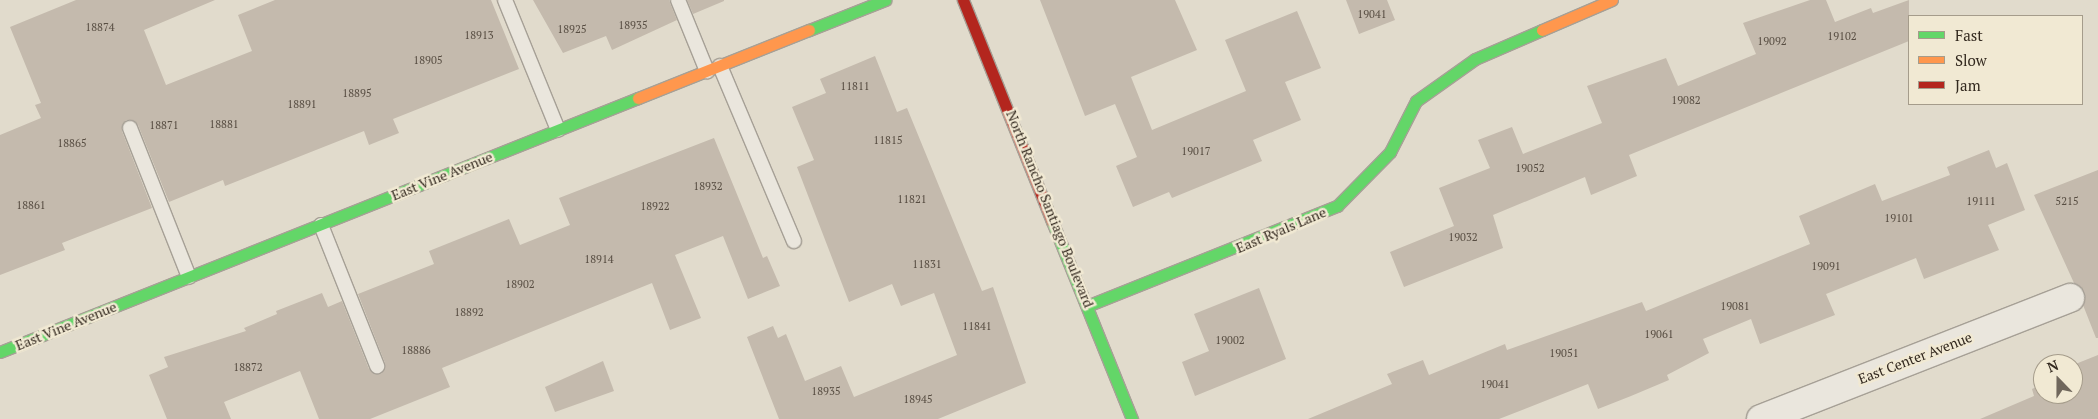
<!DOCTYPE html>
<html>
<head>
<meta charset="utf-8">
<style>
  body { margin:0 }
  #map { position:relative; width:2098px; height:419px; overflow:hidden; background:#e1dbcc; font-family:"PT Serif",serif }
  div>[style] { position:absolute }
  .building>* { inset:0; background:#c4baad }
  .roads { filter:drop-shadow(1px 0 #a6a096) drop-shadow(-1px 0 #a6a096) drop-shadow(0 1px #a6a096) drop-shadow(0 -1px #a6a096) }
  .lane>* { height:14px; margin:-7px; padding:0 7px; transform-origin:7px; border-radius:7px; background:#eae6dd }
  .street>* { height:28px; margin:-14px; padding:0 14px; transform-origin:14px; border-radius:14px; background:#eae6dd }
  .fast>* { height:11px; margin:-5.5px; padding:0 5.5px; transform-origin:5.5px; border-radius:5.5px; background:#63d668 }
  .slow>* { height:11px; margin:-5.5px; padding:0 5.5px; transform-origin:5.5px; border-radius:5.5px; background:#ff974d }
  .jam>* { height:11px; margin:-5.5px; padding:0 5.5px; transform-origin:5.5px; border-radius:5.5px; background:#b3261e }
  span { translate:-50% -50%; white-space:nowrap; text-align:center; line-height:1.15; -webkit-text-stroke:5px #f1e9d3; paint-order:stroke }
  .number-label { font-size:11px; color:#574d42 }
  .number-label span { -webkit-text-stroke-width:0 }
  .street-label { font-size:14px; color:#33291f }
  .legend { position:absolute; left:1908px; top:15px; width:175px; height:90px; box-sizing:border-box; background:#f1e9d3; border:1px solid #a59c8b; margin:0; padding:6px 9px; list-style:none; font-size:15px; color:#33291f }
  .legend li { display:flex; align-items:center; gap:10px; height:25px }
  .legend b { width:25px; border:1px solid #a59c8b }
  .north { position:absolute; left:2033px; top:354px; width:50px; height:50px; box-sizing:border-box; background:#f1e9d3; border:1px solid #a59c8b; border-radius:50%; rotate:338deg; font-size:14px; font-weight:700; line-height:20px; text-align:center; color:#33291f }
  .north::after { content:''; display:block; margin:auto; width:18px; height:22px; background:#70675c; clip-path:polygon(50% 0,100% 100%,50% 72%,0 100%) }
</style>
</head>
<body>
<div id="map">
  <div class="building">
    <div style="clip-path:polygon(76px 0,215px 0,144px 30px,166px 85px,252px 51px,238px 15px,275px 0,491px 0,519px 69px,393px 119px,399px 133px,369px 145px,364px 131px,225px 186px,223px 180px,169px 202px,138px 125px,126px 120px,122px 131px,152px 208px,62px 243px,65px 250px,0 275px,0 135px,41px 118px,35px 105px,41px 103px,10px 27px)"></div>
    <div style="clip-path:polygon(533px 0,669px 0,677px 20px,612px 50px,606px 36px,563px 53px)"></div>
    <div style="clip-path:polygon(687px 0,724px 0,724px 1px,693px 14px)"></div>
    <div style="clip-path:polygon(1040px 0,1175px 0,1197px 50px,1131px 77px,1152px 130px,1246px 91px,1225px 40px,1297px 11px,1321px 68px,1285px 82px,1301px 120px,1253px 140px,1262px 161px,1172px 198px,1169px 192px,1133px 207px,1116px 166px,1137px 157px,1115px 104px,1085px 116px)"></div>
    <div style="clip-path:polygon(1346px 0,1387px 0,1395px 20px,1359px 34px)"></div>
    <div style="clip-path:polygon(1810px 0,1826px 0,1835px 22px,1871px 8px,1873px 13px,1909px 0,1909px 41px,1629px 155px,1637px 176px,1591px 195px,1585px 177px,1493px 215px,1503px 248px,1404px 287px,1390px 252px,1454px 226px,1439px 188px,1490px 168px,1478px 140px,1512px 127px,1523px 154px,1602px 123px,1587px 86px,1666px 58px,1678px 86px,1756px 54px,1743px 23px)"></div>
    <div style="clip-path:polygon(875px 56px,897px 112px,907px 108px,982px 291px,993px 287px,1026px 383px,938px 419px,779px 419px,747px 337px,773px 326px,778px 338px,786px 334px,805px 381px,841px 366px,854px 397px,957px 355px,934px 293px,901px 306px,892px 284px,849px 302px,797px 167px,814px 160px,792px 107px,826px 93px,820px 79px)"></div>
    <div style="clip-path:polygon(714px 138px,763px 258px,767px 256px,780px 286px,748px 299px,723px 236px,675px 255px,701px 318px,670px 330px,652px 283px,442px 368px,450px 387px,370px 419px,319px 419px,300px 371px,224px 402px,231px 419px,167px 419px,149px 375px,168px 367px,164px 357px,246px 331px,244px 328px,277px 314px,276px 311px,322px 293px,328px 307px,342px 301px,369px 369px,381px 374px,385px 363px,358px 294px,434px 264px,429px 251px,509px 219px,520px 245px,570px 225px,559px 198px)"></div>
    <div style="clip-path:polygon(1989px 150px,1996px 168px,2007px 163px,2025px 210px,1988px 225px,1999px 250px,1924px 279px,1916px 258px,1826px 294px,1835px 315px,1760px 344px,1751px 319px,1703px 339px,1709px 353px,1667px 375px,1669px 380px,1631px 396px,1598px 409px,1588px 384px,1499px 419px,1308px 419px,1392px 384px,1387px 374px,1423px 360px,1429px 375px,1505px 344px,1507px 350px,1642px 302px,1646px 311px,1810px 244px,1799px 216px,1875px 184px,1882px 201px,1950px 175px,1947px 167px)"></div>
    <div style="clip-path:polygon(2098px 170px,2098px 338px,2096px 338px,2083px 305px,2084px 292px,2074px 283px,2034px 195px)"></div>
    <div style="clip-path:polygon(1259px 288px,1286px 359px,1195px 396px,1182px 362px,1209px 351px,1194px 314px)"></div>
    <div style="clip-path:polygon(2098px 355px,2098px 419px,1980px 419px,2034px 396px,2032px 389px,2043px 384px,2043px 394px,2073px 394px,2073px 365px)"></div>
    <div style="clip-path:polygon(603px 361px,614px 391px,555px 412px,545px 387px)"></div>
  </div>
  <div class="roads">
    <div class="lane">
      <div style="left:505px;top:0;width:140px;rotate:67.8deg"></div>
      <div style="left:678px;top:0;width:77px;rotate:67.8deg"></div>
      <div style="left:720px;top:66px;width:190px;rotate:67.1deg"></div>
      <div style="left:130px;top:128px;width:160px;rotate:68.4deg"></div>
      <div style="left:321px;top:225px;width:152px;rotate:68.3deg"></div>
    </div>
    <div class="street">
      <div style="left:1761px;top:419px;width:332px;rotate:-21.4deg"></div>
    </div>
    <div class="fast">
      <div style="left:809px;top:30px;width:82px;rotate:-21.5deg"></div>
      <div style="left:1052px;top:221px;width:214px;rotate:68deg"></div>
      <div style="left:1089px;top:305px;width:267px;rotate:-21.8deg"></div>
      <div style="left:1337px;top:206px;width:76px;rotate:-45.5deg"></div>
      <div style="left:1390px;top:152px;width:57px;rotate:-63deg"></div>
      <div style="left:1416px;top:101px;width:72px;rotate:-35.4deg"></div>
      <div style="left:1475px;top:59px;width:73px;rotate:-23.4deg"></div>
      <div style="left:0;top:352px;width:687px;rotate:-21.71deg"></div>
    </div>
    <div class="slow">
      <div style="left:1542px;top:30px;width:76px;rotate:-23.2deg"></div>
      <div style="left:638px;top:98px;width:184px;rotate:-21.7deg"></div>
    </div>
    <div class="jam">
      <div style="left:963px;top:0;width:238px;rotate:68.1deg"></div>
    </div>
  </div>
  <div class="number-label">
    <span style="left:1372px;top:14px">19041</span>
    <span style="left:633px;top:25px">18935</span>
    <span style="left:100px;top:27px">18874</span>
    <span style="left:572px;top:29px">18925</span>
    <span style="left:479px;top:35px">18913</span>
    <span style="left:1842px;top:36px">19102</span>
    <span style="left:1772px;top:41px">19092</span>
    <span style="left:428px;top:60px">18905</span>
    <span style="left:855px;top:86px">11811</span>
    <span style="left:357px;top:93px">18895</span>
    <span style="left:1686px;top:100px">19082</span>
    <span style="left:302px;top:104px">18891</span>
    <span style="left:224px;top:124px">18881</span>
    <span style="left:164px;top:125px">18871</span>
    <span style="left:888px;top:140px">11815</span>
    <span style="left:72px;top:143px">18865</span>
    <span style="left:1196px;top:151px">19017</span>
    <span style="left:1530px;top:168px">19052</span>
    <span style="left:708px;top:186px">18932</span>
    <span style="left:912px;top:199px">11821</span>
    <span style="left:1981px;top:201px">19111</span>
    <span style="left:2067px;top:201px">5215</span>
    <span style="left:31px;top:205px">18861</span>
    <span style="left:655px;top:206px">18922</span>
    <span style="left:1899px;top:218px">19101</span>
    <span style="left:1463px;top:237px">19032</span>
    <span style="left:599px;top:259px">18914</span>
    <span style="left:927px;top:264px">11831</span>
    <span style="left:1826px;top:266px">19091</span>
    <span style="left:520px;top:284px">18902</span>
    <span style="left:1735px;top:306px">19081</span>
    <span style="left:469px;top:312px">18892</span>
    <span style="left:977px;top:326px">11841</span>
    <span style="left:1659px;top:334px">19061</span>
    <span style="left:1230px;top:340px">19002</span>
    <span style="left:416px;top:350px">18886</span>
    <span style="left:1564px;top:353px">19051</span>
    <span style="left:248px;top:367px">18872</span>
    <span style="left:1495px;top:384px">19041</span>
    <span style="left:826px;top:391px">18935</span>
    <span style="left:918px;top:399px">18945</span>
  </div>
  <div class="street-label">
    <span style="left:442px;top:176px;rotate:-22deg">East Vine Avenue</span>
    <span style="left:1050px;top:209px;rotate:68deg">North Rancho Santiago Boulevard</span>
    <span style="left:1281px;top:230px;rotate:-23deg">East Ryals Lane</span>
    <span style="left:66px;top:326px;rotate:-22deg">East Vine Avenue</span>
    <span style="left:1915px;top:358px;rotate:-21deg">East Center Avenue</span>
  </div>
  <ul class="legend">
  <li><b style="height:6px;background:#63d668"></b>Fast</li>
  <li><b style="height:6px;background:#ff974d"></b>Slow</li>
  <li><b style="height:6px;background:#b3261e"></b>Jam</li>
  </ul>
  <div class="north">N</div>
</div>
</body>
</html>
